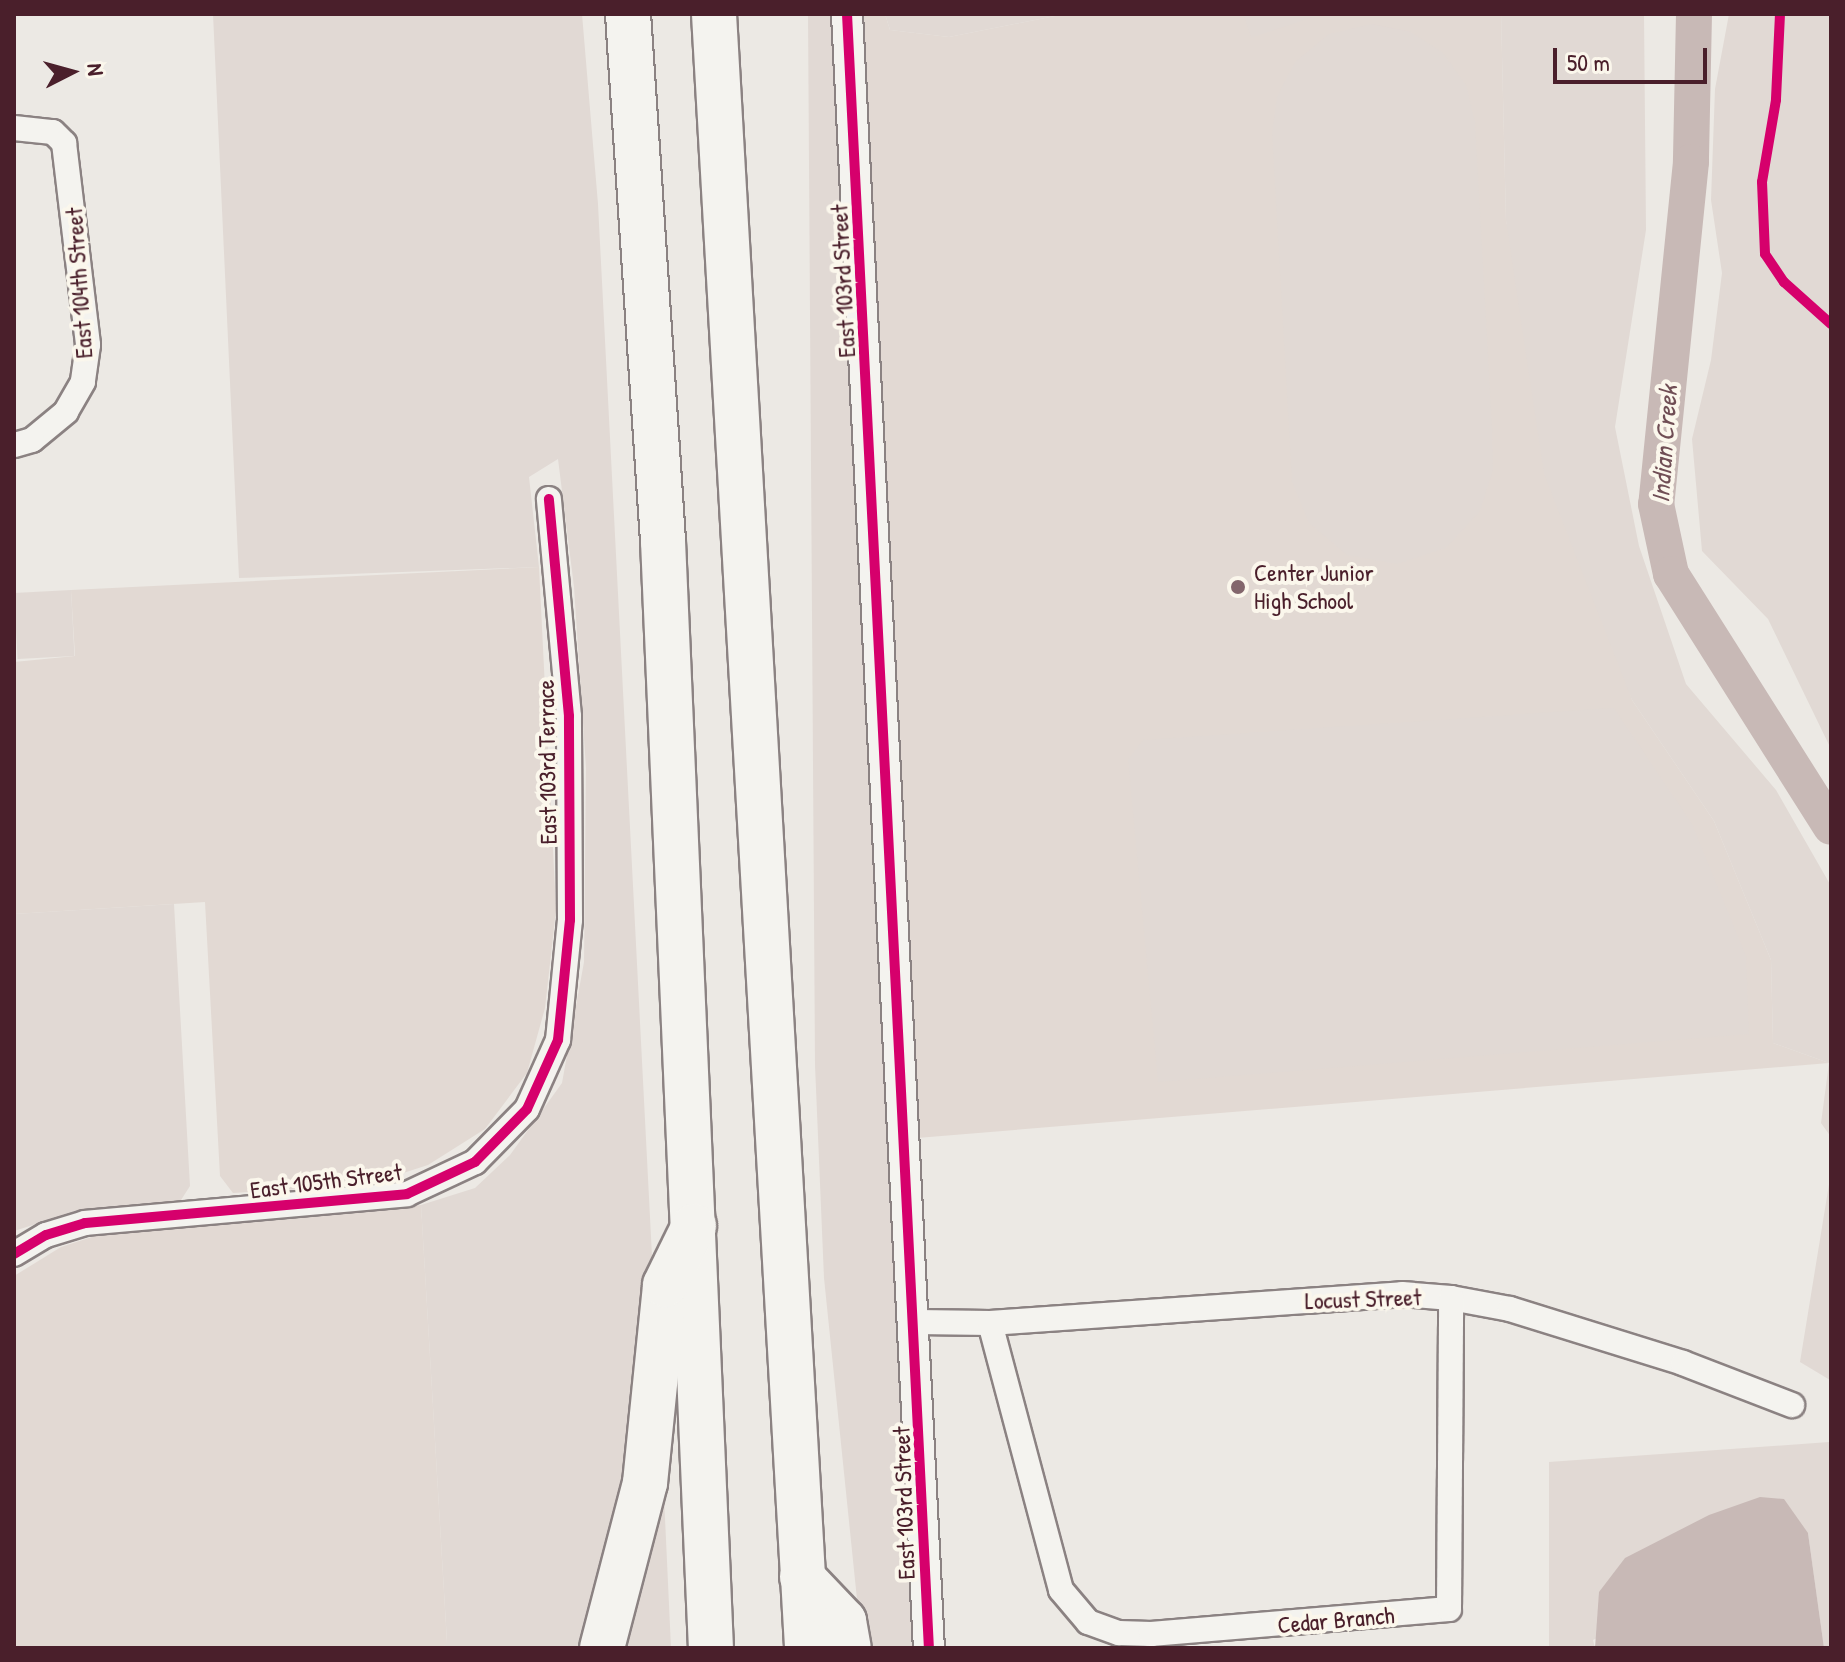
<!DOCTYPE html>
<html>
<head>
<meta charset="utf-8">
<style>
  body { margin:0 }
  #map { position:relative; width:1845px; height:1662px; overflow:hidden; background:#ece9e4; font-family:"Patrick Hand",sans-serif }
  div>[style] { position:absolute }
  .built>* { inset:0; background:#e2d9d3 }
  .green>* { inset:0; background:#e1d9d4; transform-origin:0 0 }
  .water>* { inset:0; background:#c8b9b6 }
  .river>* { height:36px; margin:-18px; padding:0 18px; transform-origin:18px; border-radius:18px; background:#c8b9b6 }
  .roads { filter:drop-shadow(2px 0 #8b8282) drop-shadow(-2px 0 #8b8282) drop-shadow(0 2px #8b8282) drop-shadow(0 -2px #8b8282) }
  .minor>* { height:24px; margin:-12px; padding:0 12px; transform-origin:12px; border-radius:12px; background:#f4f3ef }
  .tertiary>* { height:30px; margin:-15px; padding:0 15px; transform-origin:15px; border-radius:15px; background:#f4f3ef }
  .motorway>* { height:44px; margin:-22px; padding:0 22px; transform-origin:22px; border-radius:22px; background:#f4f3ef }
  .cycleway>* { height:10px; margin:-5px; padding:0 5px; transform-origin:5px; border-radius:5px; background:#d6006c }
  .dots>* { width:22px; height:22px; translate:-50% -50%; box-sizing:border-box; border:4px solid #fbf7ec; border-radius:50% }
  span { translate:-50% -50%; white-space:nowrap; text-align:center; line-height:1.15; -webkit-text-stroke:8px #fbf7ec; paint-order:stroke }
  .street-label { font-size:24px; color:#4a1f2b }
  .poi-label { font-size:24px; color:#4a1f2b }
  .left { translate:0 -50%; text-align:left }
  .water-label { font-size:26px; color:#704e55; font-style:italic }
  .frame { position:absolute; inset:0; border:16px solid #4a1f2b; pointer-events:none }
  .north { position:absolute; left:32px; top:32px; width:80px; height:80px; -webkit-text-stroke:6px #fbf7ec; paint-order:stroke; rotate:84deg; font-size:22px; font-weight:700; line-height:32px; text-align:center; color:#4a1f2b }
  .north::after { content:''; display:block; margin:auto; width:28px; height:36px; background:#4a1f2b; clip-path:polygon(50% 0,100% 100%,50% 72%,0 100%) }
  .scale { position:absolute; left:1553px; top:48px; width:154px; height:36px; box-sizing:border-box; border:4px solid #4a1f2b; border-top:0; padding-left:10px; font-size:24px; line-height:28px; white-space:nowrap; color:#4a1f2b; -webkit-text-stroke:6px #fbf7ec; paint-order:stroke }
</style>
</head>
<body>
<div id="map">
  <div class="built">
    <div style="clip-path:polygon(857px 14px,885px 14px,890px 30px,949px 37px,1065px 14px,1501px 14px,1506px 221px,1632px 700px,1714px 821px,1771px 960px,1773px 1043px,1829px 1063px,917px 1138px)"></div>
    <div style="clip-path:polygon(539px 567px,556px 910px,545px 1008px,527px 1073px,485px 1129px,428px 1165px,366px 1185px,233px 1193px,220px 1176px,205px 902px,14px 914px,14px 662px,75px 656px,71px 590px)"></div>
    <div style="clip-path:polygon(421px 1205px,447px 1643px,442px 1648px,14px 1648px,14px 1276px,61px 1247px,101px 1234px)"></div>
  </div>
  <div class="green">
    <div style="clip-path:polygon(213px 14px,582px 14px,598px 204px,652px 1256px,645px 1380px,589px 1648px,442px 1648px,447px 1642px,421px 1205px,475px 1188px,510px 1155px,562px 1083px,584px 962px,586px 768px,574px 587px,558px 459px,529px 477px,539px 567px,239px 578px)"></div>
    <div style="clip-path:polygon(808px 14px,831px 14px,919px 1648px,862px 1648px,824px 1278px,815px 1065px)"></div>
    <div style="clip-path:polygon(885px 14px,1065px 14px,949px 37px,890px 30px)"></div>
    <div style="clip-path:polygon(1243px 14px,1322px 14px,1251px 38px)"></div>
    <div style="clip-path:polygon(1501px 14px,1644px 14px,1646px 230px,1615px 427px,1639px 546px,1686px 684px,1776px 790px,1831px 886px,1831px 1137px,1821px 1123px,1829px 1063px,1773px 1043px,1771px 960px,1714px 821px,1632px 700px,1544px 474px,1506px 221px)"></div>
    <div style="clip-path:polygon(1729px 14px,1831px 14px,1831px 749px,1768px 619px,1702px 551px,1692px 439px,1711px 360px,1722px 273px,1711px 200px,1715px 89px)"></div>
    <div style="clip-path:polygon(1372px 24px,1411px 32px,1443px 53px,1466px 85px,1475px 122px,1492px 427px,1493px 470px,1480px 511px,1446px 548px,1397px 564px,1347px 555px,1309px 523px,1292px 482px,1272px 133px,1277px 97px,1295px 62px,1329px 34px)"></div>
    <div style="left:71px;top:590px;width:66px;height:57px;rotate:87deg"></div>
    <div style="clip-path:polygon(1614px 708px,1692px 824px,1746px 956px,1749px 1034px,1158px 1082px,1128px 759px,1143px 740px)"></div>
    <div style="clip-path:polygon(174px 904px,190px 1186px,181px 1200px,77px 1211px,14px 1231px,14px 914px)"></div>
    <div style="clip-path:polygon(1831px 1172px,1831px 1648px,1824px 1648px,1808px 1533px,1593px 1640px,1595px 1648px,1549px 1648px,1549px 1462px,1829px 1442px,1830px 1380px,1800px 1362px)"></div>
    <div style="clip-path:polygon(662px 1453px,671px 1648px,615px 1648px)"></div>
  </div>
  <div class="water">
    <div style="clip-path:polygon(1760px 1497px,1784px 1499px,1808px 1533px,1824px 1648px,1595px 1648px,1599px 1592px,1625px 1558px,1709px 1515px)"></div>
  </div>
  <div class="river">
    <div style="left:1694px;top:14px;width:148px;rotate:91.2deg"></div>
    <div style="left:1691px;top:162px;width:344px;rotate:95.8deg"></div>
    <div style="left:1656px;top:504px;width:72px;rotate:77.9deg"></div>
    <div style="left:1671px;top:574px;width:299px;rotate:57.7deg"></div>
  </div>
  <div class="roads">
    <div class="minor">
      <div style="left:14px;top:128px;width:39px;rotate:6deg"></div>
      <div style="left:53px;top:132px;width:16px;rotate:45deg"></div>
      <div style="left:64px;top:143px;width:203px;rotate:83.2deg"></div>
      <div style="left:88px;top:345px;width:37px;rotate:98deg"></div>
      <div style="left:83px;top:382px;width:34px;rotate:120deg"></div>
      <div style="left:66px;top:412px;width:44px;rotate:140.5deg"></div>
      <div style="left:32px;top:440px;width:19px;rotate:164deg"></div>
      <div style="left:14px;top:1254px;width:37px;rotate:-31deg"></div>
      <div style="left:46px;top:1235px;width:41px;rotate:-17.1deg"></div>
      <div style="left:85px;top:1223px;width:323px;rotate:-5.1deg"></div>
      <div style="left:407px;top:1194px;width:75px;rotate:-25.2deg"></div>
      <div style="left:475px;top:1162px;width:74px;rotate:-45.5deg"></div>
      <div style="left:527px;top:1109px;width:76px;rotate:-65.8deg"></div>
      <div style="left:558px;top:1040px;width:121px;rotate:-84.3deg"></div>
      <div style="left:570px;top:920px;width:204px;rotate:-90.3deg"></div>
      <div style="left:569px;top:716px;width:218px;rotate:-95.3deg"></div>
      <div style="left:917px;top:1322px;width:73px;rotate:0.8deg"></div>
      <div style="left:990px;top:1323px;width:413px;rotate:-4deg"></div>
      <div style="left:1402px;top:1294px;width:49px;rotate:4.7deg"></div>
      <div style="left:1451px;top:1298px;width:60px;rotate:10.6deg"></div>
      <div style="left:1510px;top:1309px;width:181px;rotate:17.3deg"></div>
      <div style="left:1683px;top:1363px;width:117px;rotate:21.1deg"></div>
      <div style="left:990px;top:1323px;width:276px;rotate:75.1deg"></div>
      <div style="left:1061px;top:1590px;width:42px;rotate:49.8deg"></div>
      <div style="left:1088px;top:1622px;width:33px;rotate:20deg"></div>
      <div style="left:1119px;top:1633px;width:32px;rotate:2deg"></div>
      <div style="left:1151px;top:1634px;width:299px;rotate:-4.8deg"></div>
      <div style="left:1449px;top:1609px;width:311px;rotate:-89.6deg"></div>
    </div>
    <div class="tertiary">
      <div style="left:847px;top:14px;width:1636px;rotate:87.13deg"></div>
    </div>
    <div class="motorway">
      <div style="left:628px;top:14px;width:528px;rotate:86.2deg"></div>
      <div style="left:663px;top:541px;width:1108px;rotate:87.52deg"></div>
      <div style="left:714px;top:14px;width:1637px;rotate:86.74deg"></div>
      <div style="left:802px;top:1577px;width:61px;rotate:46.3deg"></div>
      <div style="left:844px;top:1621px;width:27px;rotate:80deg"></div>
      <div style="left:602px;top:1648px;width:171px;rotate:-75.4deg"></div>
      <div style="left:645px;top:1483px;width:199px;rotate:-84.2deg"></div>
      <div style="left:665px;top:1285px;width:66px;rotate:-63.8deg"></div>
    </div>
  </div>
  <div class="cycleway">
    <div style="left:847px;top:14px;width:1636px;rotate:87.13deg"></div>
    <div style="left:1780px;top:14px;width:86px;rotate:92.7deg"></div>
    <div style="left:1776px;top:100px;width:83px;rotate:99.7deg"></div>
    <div style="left:1762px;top:182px;width:72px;rotate:87.6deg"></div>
    <div style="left:1765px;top:254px;width:34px;rotate:56deg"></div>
    <div style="left:1784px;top:282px;width:63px;rotate:41.8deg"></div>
    <div style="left:14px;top:1254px;width:37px;rotate:-31deg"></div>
    <div style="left:46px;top:1235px;width:41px;rotate:-17.1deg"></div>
    <div style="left:85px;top:1223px;width:323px;rotate:-5.1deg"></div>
    <div style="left:407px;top:1194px;width:75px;rotate:-25.2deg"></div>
    <div style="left:475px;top:1162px;width:74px;rotate:-45.5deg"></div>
    <div style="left:527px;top:1109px;width:76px;rotate:-65.8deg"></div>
    <div style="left:558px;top:1040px;width:121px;rotate:-84.3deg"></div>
    <div style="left:570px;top:920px;width:204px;rotate:-90.3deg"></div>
    <div style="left:569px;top:716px;width:218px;rotate:-95.3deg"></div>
  </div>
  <div class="dots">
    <div style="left:1238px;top:587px;background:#83666c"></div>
  </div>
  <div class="street-label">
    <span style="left:843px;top:281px;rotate:-93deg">East 103rd Street</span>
    <span style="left:79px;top:283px;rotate:-94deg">East 104th Street</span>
    <span style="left:547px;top:762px;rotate:-91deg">East 103rd Terrace</span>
    <span style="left:326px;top:1181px;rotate:-7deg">East 105th Street</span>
    <span style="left:1363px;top:1299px;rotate:-2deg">Locust Street</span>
    <span style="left:904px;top:1503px;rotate:-92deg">East 103rd Street</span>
    <span style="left:1336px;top:1620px;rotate:-5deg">Cedar Branch</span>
  </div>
  <div class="poi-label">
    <span class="left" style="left:1254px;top:587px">Center Junior<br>High School</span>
  </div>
  <div class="water-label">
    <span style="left:1664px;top:444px;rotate:-86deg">Indian Creek</span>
  </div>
  <div class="frame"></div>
  <div class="north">N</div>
  <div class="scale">50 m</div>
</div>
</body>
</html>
